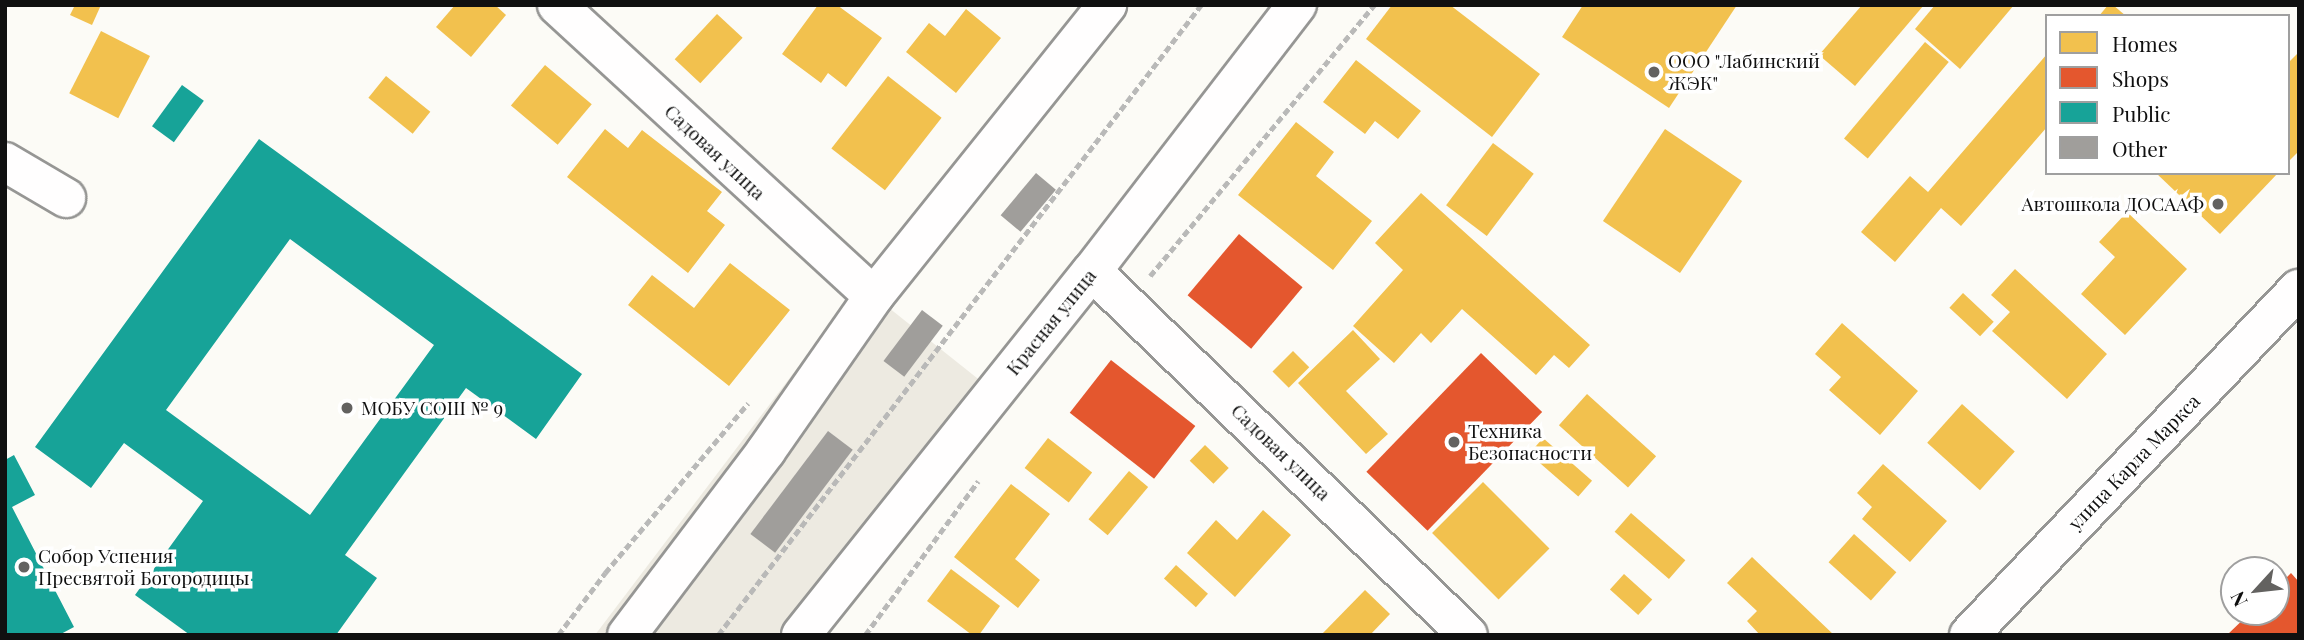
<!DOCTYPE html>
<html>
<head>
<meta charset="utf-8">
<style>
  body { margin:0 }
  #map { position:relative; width:2304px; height:640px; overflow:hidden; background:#fcfbf6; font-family:"Playfair Display",serif }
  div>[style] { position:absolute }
  .plaza>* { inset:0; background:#edeae1 }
  .homes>* { inset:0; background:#f2c14e; transform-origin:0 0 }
  .shops>* { inset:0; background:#e4572e; transform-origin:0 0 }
  .public>* { inset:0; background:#17a398; transform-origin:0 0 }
  .building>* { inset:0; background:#a09e9b; transform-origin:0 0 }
  .path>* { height:4.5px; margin-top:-2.25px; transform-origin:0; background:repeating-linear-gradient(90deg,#b9b9b8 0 7px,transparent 0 10.5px) }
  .roads { filter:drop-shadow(2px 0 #969694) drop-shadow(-2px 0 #969694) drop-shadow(0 2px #969694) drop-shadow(0 -2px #969694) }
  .minor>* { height:38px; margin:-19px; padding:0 19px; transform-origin:19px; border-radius:19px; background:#fffefe }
  .dots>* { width:19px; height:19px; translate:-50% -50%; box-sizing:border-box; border:4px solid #fff; border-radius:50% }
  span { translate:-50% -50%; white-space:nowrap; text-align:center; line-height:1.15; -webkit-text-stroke:7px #fff; paint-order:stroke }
  .poi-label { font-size:19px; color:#101010 }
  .left { translate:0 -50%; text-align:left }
  .right { translate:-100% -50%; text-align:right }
  .street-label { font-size:19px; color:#101010 }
  .frame { position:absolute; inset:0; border:7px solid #101010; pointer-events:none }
  .legend { position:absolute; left:2045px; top:14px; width:245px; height:161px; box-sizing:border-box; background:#fff; border:2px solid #9f9f9f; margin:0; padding:9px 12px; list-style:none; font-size:21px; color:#101010 }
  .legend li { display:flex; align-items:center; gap:14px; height:35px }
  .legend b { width:35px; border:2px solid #9f9f9f }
  .north { position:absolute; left:2220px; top:556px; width:70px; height:70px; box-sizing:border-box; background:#fff; border:2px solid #9f9f9f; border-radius:50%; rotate:243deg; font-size:19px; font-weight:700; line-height:28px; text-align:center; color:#101010 }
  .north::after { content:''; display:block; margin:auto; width:24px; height:32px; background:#636260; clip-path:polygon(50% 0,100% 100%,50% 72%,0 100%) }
</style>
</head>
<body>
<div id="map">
  <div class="plaza">
    <div style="clip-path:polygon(854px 293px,874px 296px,982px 382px,778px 635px,595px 635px)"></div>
  </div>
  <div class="homes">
    <div style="clip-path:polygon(75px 5px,101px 5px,92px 25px,70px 15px)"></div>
    <div style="clip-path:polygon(455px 5px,495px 5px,506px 15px,471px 57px,436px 27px)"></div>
    <div style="clip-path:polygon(818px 5px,837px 5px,882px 38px,846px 87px,828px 73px,821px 83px,782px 54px)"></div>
    <div style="clip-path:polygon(1392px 5px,1450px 5px,1540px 74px,1492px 137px,1366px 39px)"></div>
    <div style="clip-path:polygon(1583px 5px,1737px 5px,1669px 108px,1562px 37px)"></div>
    <div style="clip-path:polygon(1862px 5px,1924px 5px,1855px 86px,1819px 55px)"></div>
    <div style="clip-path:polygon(1935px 5px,2014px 5px,1960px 69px,1915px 29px)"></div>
    <div style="clip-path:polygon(2108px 5px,2113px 5px,2126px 16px,2099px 16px)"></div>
    <div style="clip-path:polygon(966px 9px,1001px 38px,956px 93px,906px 52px,929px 23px,945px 36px)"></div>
    <div style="left:717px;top:14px;width:35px;height:62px;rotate:43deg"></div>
    <div style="left:101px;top:31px;width:55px;height:70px;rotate:27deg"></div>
    <div style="left:1925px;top:42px;width:31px;height:126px;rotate:40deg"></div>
    <div style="clip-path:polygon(2299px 52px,2299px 151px,2288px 162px,2288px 63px)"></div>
    <div style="clip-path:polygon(2047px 54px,2047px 127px,1961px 226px,1941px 208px,1895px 262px,1861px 232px,1910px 176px,1928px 192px)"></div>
    <div style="clip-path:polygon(1356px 60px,1421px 111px,1398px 139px,1375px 121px,1365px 134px,1323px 102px)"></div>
    <div style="left:545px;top:65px;width:61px;height:53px;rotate:40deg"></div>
    <div style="left:386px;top:76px;width:57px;height:28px;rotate:39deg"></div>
    <div style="left:888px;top:76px;width:68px;height:92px;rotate:38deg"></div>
    <div style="clip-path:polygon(1296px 122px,1334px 152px,1316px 176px,1372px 221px,1333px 270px,1238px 195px)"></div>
    <div style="clip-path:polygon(605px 129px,628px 148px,642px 130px,722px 192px,707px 211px,725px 225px,688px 273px,567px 177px)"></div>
    <div style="left:1665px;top:129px;width:93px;height:111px;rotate:34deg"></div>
    <div style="left:1493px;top:143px;width:51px;height:78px;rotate:37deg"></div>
    <div style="clip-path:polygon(2156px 173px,2278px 173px,2220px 234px)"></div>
    <div style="clip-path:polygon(1421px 193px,1590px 345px,1569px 368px,1554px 355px,1536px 375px,1462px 309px,1431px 343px,1421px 333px,1394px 363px,1353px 326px,1403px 270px,1375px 243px)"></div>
    <div style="clip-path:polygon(2127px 212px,2187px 269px,2125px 335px,2081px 294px,2115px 257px,2099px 242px)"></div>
    <div style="clip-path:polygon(730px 263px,790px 310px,729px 386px,628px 305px,652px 275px,694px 308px)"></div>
    <div style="clip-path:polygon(2015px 269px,2107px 354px,2067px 399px,1992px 331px,2010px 312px,1991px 295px)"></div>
    <div style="left:1963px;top:293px;width:42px;height:20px;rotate:43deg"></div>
    <div style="clip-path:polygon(1842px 323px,1918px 391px,1880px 435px,1829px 390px,1841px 377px,1815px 354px)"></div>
    <div style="clip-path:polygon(1353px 330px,1380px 359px,1346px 391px,1388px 434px,1366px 454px,1298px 383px)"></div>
    <div style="left:1293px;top:351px;width:23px;height:29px;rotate:45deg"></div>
    <div style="left:1587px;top:394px;width:93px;height:42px;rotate:42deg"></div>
    <div style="left:1962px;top:404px;width:71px;height:52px;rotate:42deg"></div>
    <div style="left:1048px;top:438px;width:56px;height:38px;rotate:38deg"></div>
    <div style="left:1543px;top:438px;width:65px;height:21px;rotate:41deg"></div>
    <div style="left:1205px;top:445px;width:33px;height:22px;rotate:44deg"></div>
    <div style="clip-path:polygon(1883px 464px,1947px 521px,1910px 562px,1862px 519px,1872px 507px,1857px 493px)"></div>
    <div style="left:1129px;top:471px;width:25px;height:63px;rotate:40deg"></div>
    <div style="left:1483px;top:482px;width:94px;height:72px;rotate:45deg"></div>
    <div style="clip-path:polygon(1011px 484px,1050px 514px,1015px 559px,1040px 580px,1018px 608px,954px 557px)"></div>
    <div style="clip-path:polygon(1263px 510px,1291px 535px,1235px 597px,1187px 553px,1216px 520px,1237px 540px)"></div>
    <div style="left:1631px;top:513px;width:72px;height:25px;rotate:41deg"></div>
    <div style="left:1854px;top:534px;width:57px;height:38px;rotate:42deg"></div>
    <div style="clip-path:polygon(1752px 557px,1834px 635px,1760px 635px,1747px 621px,1757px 611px,1727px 583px)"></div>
    <div style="left:1176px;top:565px;width:43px;height:18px;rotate:42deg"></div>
    <div style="clip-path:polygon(951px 569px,1000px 606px,979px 635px,972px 635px,927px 601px)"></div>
    <div style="left:1624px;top:574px;width:38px;height:21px;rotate:42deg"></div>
    <div style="clip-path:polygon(1365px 590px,1390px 614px,1370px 635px,1321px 635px)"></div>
  </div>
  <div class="shops">
    <div style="left:1239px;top:234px;width:83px;height:80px;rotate:40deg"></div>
    <div style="left:1481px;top:353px;width:85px;height:165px;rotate:44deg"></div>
    <div style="left:1111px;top:360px;width:107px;height:67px;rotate:38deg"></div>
    <div style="clip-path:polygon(2291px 573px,2299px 582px,2299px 635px,2227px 635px,2251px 612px,2276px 612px,2276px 588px)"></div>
  </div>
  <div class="public">
    <div style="left:182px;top:85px;width:27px;height:51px;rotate:36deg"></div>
    <div style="clip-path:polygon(evenodd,259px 139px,582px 374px,536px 439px,466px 388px,345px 555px,377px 578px,336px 635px,190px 635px,135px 595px,203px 501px,124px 443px,91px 488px,35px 447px,259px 139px,290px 239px,434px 345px,310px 515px,166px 410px,290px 239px)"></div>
    <div style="clip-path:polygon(14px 455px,35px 495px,12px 507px,74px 627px,59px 635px,5px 635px,5px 460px)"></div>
  </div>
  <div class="building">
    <div style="left:1036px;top:173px;width:26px;height:55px;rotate:40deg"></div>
    <div style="left:922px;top:310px;width:26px;height:64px;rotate:37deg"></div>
    <div style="left:828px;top:431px;width:31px;height:129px;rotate:37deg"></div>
  </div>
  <div class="path">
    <div style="left:1150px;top:276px;width:352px;rotate:-50.4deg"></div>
    <div style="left:558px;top:635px;width:78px;rotate:-52.8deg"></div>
    <div style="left:605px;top:573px;width:222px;rotate:-49.9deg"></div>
    <div style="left:718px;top:635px;width:794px;rotate:-52.52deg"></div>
    <div style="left:865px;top:635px;width:191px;rotate:-53.7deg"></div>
  </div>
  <div class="roads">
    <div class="minor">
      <div style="left:557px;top:5px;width:430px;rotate:42.6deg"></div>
      <div style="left:5px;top:162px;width:71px;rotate:30.5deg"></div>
      <div style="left:1092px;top:271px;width:523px;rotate:44.07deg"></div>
      <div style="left:627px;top:635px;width:231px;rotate:-52.9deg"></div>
      <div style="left:766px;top:451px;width:189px;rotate:-55.1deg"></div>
      <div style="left:874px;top:296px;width:373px;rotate:-51.3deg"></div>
      <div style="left:801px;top:635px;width:466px;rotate:-51.4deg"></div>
      <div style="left:1092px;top:271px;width:336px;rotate:-52.4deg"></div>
      <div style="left:1969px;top:635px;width:478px;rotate:-46.4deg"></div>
    </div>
  </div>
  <div class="dots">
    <div style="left:1654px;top:72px;background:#636260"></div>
    <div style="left:2218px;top:204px;background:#636260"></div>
    <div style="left:347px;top:408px;background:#636260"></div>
    <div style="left:1454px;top:442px;background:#636260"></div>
    <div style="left:24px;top:567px;background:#636260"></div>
  </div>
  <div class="poi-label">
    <span class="left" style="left:1668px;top:72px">ООО "Лабинский<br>ЖЭК"</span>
    <span class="right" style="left:2204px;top:204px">Автошкола ДОСААФ</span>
    <span class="left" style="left:361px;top:408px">МОБУ СОШ № 9</span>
    <span class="left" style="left:1468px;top:442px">Техника<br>Безопасности</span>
    <span class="left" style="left:38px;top:567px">Собор Успения<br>Пресвятой Богородицы</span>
  </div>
  <div class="street-label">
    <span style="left:715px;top:152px;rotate:43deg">Садовая улица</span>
    <span style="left:1051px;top:322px;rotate:-51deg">Красная улица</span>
    <span style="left:1281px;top:452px;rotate:44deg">Садовая улица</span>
    <span style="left:2134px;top:462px;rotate:-46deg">улица Карла Маркса</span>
  </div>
  <div class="frame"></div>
  <ul class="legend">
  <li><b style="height:19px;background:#f2c14e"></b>Homes</li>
  <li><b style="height:19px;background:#e4572e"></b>Shops</li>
  <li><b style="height:19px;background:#17a398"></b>Public</li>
  <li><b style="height:19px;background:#a09e9b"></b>Other</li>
  </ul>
  <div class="north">N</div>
</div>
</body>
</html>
